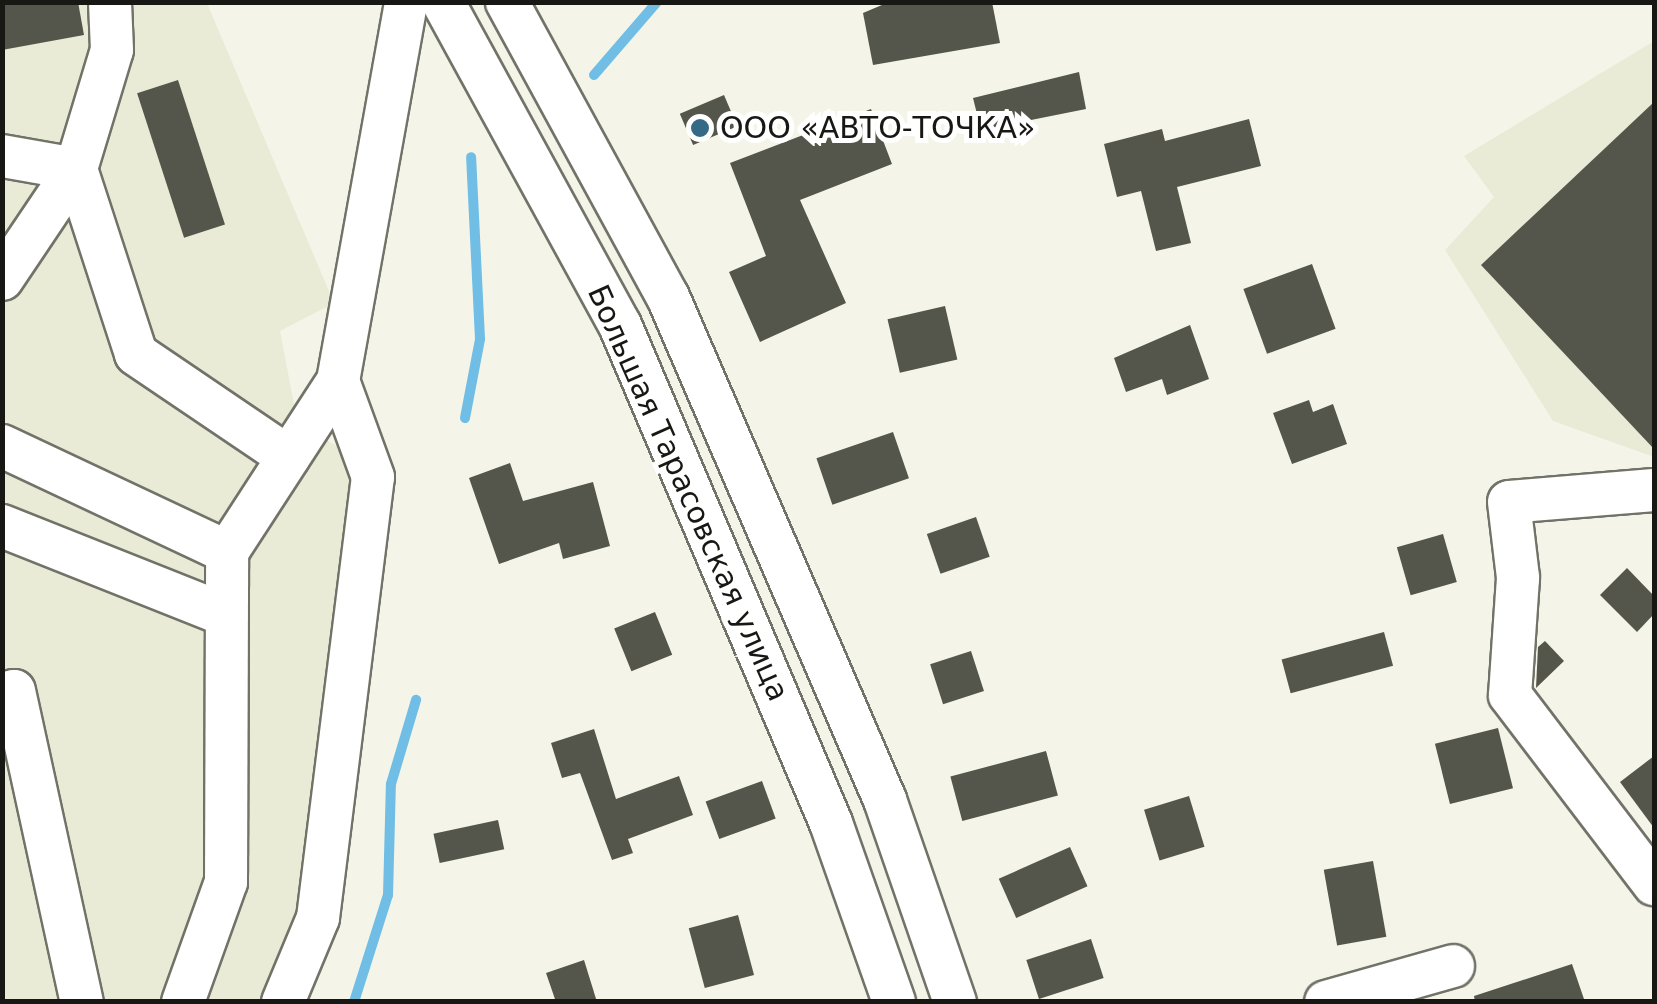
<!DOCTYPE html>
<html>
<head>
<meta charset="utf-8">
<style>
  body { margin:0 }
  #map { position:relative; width:1657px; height:1004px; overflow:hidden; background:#f4f5e8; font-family:"DejaVu Sans",sans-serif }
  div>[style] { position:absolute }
  .built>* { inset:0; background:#e9ebd6 }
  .stream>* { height:10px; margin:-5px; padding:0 5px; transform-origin:5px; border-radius:5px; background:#70bde5 }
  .building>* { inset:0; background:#54564b; transform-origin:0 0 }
  .roads { filter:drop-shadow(2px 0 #727368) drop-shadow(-2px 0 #727368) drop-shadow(0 2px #727368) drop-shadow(0 -2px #727368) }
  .minor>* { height:42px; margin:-21px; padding:0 21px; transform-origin:21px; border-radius:21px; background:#fff }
  .dots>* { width:28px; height:28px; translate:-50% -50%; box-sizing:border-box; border:5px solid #fff; border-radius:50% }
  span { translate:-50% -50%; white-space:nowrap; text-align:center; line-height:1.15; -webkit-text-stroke:10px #fff; paint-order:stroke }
  .poi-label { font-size:30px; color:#171713 }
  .left { translate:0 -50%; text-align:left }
  .street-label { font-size:30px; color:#171713 }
  .frame { position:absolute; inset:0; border:5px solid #171713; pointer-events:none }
</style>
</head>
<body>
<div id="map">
  <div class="built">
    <div style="clip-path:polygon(2px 3px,207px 3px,334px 303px,280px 331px,298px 425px,358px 457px,313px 914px,279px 1001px,3px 1001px)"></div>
    <div style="clip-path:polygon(1654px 41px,1654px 457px,1553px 421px,1445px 250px,1494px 197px,1464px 156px)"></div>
  </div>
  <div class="stream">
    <div style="left:594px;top:75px;width:96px;rotate:-49.2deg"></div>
    <div style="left:465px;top:418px;width:80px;rotate:-79.2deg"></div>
    <div style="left:480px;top:339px;width:182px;rotate:-92.8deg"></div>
    <div style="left:354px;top:1002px;width:112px;rotate:-72.4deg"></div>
    <div style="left:388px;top:895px;width:111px;rotate:-88.5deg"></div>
    <div style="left:391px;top:784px;width:88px;rotate:-73.4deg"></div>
  </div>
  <div class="building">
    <div style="clip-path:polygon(2px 2px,78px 2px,84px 35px,2px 50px)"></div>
    <div style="clip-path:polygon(889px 2px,992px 2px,1000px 43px,873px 65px,863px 13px)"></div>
    <div style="clip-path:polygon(1079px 72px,1086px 109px,981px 130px,973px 98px)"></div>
    <div style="left:178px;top:80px;width:152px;height:43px;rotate:72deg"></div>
    <div style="left:724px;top:95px;width:34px;height:48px;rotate:67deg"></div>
    <div style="clip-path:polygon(1654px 102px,1654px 449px,1481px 265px)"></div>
    <div style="clip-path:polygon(871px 109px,892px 164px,800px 200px,846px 303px,760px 342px,729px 272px,766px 256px,730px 163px)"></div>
    <div style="clip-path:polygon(1249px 119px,1261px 166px,1177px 187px,1191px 243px,1156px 251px,1141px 191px,1117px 197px,1104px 144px,1162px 129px,1165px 141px)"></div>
    <div style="left:1312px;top:264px;width:69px;height:73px;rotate:70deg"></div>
    <div style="left:945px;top:306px;width:55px;height:59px;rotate:77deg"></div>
    <div style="clip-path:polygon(1190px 325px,1209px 379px,1167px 395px,1162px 379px,1126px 392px,1114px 358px)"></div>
    <div style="clip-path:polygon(1309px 400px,1313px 412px,1333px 404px,1347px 444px,1292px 464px,1273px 413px)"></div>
    <div style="left:893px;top:432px;width:49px;height:81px;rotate:71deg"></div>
    <div style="clip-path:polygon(510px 463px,523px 501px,593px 482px,610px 546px,563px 559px,559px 543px,499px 564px,469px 478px)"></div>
    <div style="left:976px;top:517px;width:42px;height:52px;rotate:71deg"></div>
    <div style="left:1443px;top:534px;width:50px;height:48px;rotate:74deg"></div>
    <div style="clip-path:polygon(1627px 568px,1654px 596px,1654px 614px,1637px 632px,1600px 595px)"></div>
    <div style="left:655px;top:612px;width:46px;height:44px;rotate:68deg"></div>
    <div style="left:1384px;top:632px;width:35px;height:106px;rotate:75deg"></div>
    <div style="clip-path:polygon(1545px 641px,1564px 661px,1536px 688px,1538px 647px)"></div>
    <div style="left:971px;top:651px;width:42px;height:43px;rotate:72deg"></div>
    <div style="left:1498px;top:728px;width:62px;height:65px;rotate:76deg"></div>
    <div style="clip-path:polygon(594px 729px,616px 799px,679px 776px,693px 815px,628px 839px,633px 853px,612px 860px,580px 773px,562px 778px,551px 743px)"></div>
    <div style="left:1046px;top:751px;width:46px;height:99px;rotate:75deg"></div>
    <div style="clip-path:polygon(1654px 756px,1654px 828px,1620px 782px)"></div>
    <div style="left:762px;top:781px;width:40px;height:60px;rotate:70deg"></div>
    <div style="left:1189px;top:796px;width:53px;height:47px;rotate:73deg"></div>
    <div style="left:498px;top:820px;width:30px;height:66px;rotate:78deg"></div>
    <div style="left:1070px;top:847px;width:43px;height:78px;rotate:66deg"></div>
    <div style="left:1373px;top:861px;width:77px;height:50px;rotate:80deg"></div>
    <div style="left:738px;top:915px;width:62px;height:51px;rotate:75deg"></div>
    <div style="left:1091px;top:939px;width:41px;height:68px;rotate:72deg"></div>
    <div style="clip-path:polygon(584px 960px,597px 1002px,556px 1002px,546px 973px)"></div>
    <div style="clip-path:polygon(1572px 964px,1585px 1002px,1475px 1002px,1474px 996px)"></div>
  </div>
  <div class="roads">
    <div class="minor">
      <div style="left:443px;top:2px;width:368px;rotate:61.3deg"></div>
      <div style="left:620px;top:325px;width:541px;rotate:67.04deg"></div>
      <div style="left:831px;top:823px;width:190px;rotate:70.6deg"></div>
      <div style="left:507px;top:2px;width:336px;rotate:61.4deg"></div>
      <div style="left:668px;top:297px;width:548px;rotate:66.66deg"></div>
      <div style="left:885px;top:800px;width:214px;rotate:70.9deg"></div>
      <div style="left:2px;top:156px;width:75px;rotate:10deg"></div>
      <div style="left:76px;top:169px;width:194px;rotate:72deg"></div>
      <div style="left:136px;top:354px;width:184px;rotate:34.1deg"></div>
      <div style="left:2px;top:279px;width:133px;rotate:-56.1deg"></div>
      <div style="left:76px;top:169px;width:124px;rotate:-73.2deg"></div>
      <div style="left:112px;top:50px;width:48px;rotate:-92.4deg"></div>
      <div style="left:2px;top:446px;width:249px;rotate:25.2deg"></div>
      <div style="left:1654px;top:490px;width:145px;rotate:175.3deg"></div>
      <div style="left:1509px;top:502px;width:77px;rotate:83.2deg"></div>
      <div style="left:1518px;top:578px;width:117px;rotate:93.9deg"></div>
      <div style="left:1510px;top:695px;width:238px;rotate:52.7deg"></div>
      <div style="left:2px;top:526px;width:241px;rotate:21.7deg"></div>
      <div style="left:2px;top:694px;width:12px;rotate:-14deg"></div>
      <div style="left:14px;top:691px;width:318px;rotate:77.7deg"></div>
      <div style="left:183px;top:1002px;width:127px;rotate:-70.3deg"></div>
      <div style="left:226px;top:882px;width:330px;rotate:-89.8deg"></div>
      <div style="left:227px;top:552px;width:204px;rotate:-57deg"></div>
      <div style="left:283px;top:1002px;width:91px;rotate:-67.4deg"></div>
      <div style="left:318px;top:918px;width:444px;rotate:-82.9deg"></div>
      <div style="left:373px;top:477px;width:102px;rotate:-110deg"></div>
      <div style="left:338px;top:381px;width:385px;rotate:-79.8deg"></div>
      <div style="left:1326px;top:1002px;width:132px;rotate:-15.8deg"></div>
    </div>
  </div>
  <div class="dots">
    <div style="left:700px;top:128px;background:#346a85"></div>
  </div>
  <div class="poi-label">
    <span class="left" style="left:720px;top:128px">ООО «АВТО-ТОЧКА»</span>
  </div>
  <div class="street-label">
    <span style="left:688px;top:493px;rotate:66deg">Большая Тарасовская улица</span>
  </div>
  <div class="frame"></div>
</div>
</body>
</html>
